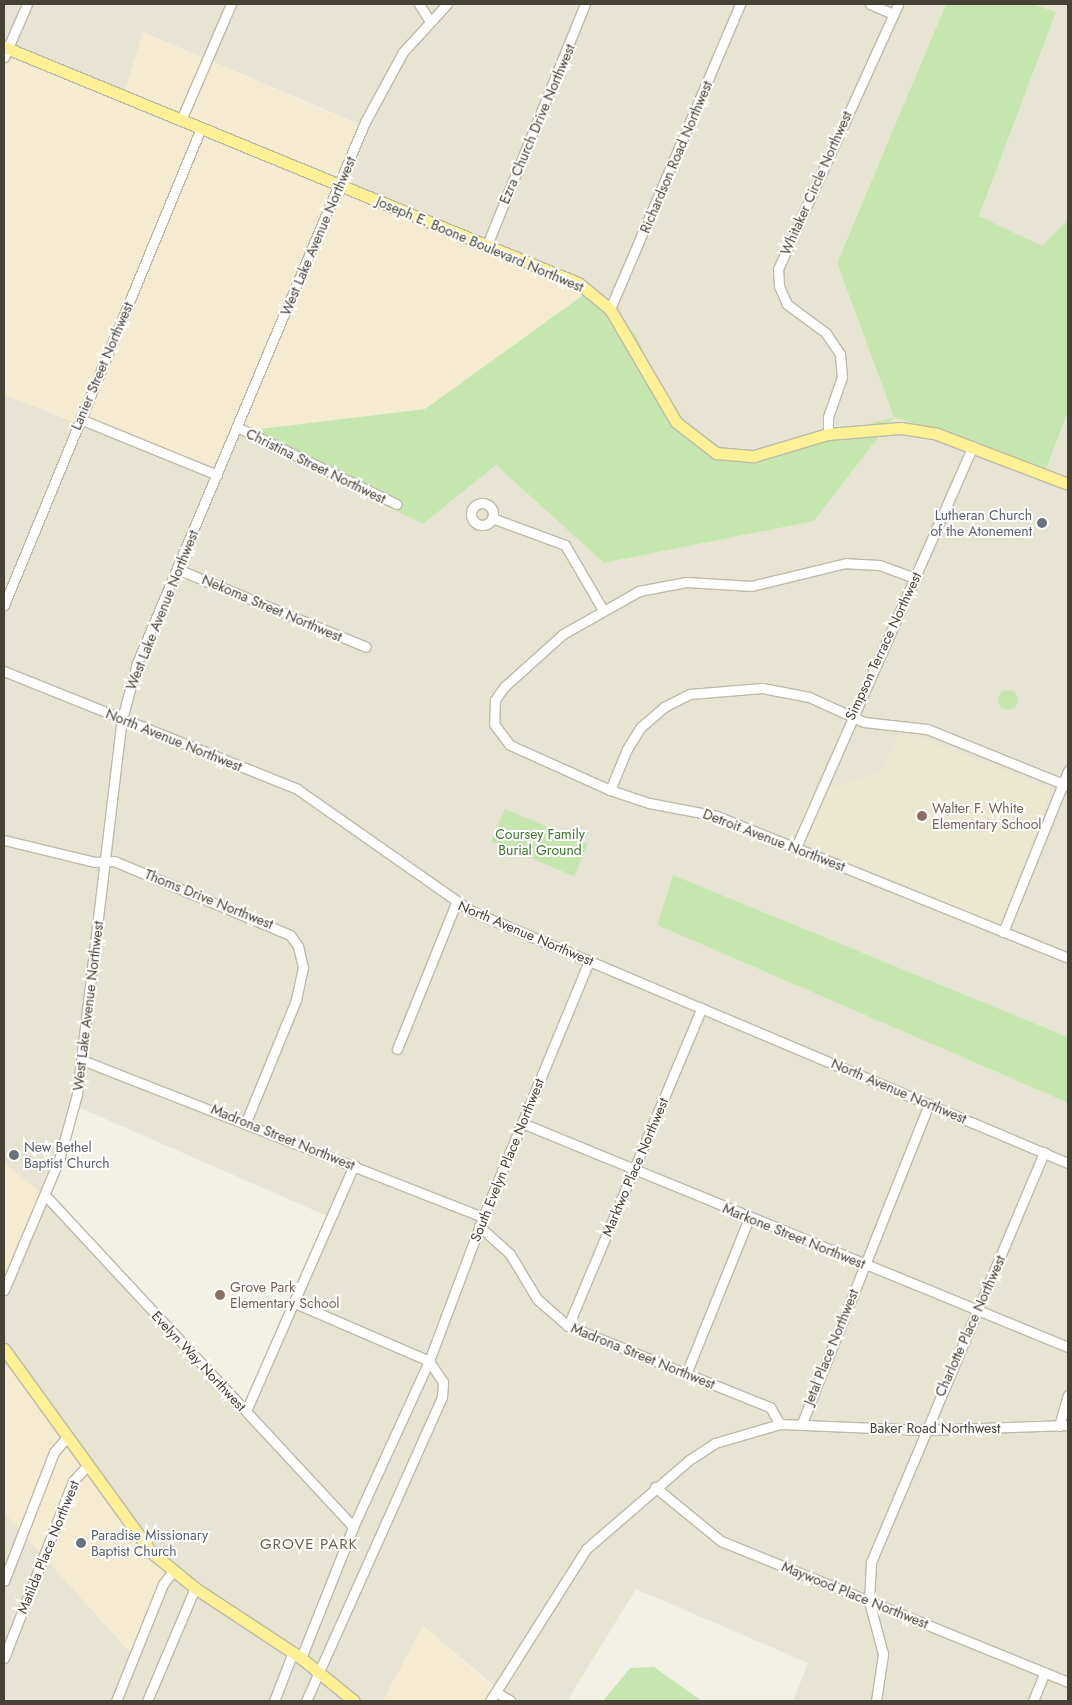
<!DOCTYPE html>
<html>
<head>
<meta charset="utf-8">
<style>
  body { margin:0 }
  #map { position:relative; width:1072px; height:1705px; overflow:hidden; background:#f3f1e6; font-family:Jost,sans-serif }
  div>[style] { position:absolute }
  .residential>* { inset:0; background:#e7e4d4 }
  .commercial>* { inset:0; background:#f5ebd1 }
  .education>* { inset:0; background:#ece8d0 }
  .green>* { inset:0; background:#c5e7af; transform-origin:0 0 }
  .round { border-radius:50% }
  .roads { filter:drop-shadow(1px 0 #bebaa9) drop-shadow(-1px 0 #bebaa9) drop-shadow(0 1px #bebaa9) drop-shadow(0 -1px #bebaa9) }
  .minor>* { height:9px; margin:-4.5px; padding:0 4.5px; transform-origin:4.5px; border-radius:4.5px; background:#fff }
  .minor>.ring { margin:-4.5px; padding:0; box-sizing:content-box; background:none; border:9px solid #fff; border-radius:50% }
  .major>* { height:11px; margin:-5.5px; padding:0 5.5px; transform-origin:5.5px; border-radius:5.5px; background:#fef094 }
  .dots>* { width:14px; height:14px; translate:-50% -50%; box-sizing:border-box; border:2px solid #fff; border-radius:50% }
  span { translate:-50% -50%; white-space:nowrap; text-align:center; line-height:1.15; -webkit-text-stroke:4px #fff; paint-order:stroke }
  .street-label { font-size:14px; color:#464235 }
  .worship-label { font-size:14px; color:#5b616d }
  .right { translate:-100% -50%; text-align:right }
  .left { translate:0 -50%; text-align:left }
  .education-label { font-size:14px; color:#785e54 }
  .park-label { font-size:14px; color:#3a7729 }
  .neighbourhood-label { font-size:15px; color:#68614d; letter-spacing:1px }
  .frame { position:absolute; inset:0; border:5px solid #464235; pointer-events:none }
</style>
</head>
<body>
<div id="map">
  <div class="residential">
    <div style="clip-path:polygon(evenodd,4px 4px,946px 4px,837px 263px,894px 416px,947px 434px,1043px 480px,1068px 411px,1068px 1037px,673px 875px,657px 925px,1068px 1103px,1068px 1701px,793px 1701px,808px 1663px,636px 1589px,567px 1701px,512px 1701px,423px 1626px,383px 1701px,4px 1701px,4px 1512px,137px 1660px,166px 1573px,4px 1361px,4px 1282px,48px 1199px,4px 1163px,4px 394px,206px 475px,235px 432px,423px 524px,496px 465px,604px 563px,814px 521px,894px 417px,764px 452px,719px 455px,675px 427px,586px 293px,341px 189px,359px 124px,143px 32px,123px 101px,4px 53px,4px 4px,883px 771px,791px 837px,813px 794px,883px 771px,4px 4px,76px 1106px,336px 1220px,249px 1414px,48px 1199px,76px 1106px)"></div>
    <div style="clip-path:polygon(1033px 4px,1068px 4px,1068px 220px,1042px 247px,979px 216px,1056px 12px)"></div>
  </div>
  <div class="commercial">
    <div style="clip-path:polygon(143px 32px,359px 125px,341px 188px,586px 293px,425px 409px,235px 432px,206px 475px,4px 394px,4px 53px,122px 101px)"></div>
    <div style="clip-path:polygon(4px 1163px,48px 1199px,4px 1282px)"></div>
    <div style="clip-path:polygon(4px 1361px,167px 1574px,137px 1660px,4px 1512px)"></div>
    <div style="clip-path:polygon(423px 1626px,503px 1696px,498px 1701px,383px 1701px)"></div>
  </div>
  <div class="education">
    <div style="clip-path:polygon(900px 730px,1051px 789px,1004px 927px,791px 837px,813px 794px,883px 771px)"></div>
  </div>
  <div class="green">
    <div style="clip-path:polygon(946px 4px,1033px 4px,1056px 12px,979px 216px,1042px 246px,1068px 220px,1068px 411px,1042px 481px,947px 434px,894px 417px,814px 521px,604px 563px,496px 465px,423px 524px,235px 432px,425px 409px,586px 293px,636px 335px,675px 427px,719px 455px,764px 452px,894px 417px,837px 263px)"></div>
    <div class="round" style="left:998px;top:690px;width:20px;height:20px"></div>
    <div style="left:505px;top:809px;width:90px;height:35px;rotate:23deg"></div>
    <div style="clip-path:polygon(673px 875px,1068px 1037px,1068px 1103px,657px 925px)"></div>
    <div style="clip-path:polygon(654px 1667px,702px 1701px,603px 1701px,630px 1668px)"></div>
  </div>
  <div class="roads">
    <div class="minor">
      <div style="left:419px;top:4px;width:19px;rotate:58deg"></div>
      <div style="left:870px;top:4px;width:25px;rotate:23deg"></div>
      <div style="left:4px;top:57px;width:58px;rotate:-66.5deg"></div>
      <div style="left:181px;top:120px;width:126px;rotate:-66.7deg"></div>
      <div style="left:487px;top:245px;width:260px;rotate:-67.9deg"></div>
      <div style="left:610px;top:309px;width:332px;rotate:-66.9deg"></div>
      <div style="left:80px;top:419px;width:148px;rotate:22.2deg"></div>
      <div style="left:237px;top:427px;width:177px;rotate:25.8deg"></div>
      <div style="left:828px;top:434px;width:17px;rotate:-90deg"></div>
      <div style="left:828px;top:417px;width:42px;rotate:-70.7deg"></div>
      <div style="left:842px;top:377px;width:23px;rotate:-95deg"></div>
      <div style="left:840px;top:354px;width:25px;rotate:-124deg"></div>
      <div style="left:826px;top:333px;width:49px;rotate:-143.4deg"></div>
      <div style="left:787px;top:304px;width:20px;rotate:-114deg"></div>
      <div style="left:779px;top:286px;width:17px;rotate:-93deg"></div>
      <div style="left:778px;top:269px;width:291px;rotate:-65.6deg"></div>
      <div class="ring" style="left:471px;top:503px;width:13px;height:13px"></div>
      <div style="left:492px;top:518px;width:78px;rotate:20.3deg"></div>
      <div style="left:565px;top:545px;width:75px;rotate:59.7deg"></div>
      <div style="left:177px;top:569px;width:204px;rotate:22.4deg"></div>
      <div style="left:915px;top:578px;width:38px;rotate:-160deg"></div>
      <div style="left:879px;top:565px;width:33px;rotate:-177deg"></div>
      <div style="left:846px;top:563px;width:97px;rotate:166.3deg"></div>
      <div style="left:752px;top:586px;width:66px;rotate:-176.5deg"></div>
      <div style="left:686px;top:582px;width:48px;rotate:169.2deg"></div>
      <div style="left:639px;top:591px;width:87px;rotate:150.5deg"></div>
      <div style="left:563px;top:634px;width:79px;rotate:138.1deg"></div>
      <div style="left:504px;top:687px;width:16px;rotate:125deg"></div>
      <div style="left:495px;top:700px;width:24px;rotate:92deg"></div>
      <div style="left:494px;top:724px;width:26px;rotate:53deg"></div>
      <div style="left:510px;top:745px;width:110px;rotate:24.2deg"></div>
      <div style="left:610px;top:790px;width:41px;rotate:18.4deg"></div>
      <div style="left:649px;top:803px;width:69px;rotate:10.8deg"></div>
      <div style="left:717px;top:816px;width:379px;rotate:22deg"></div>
      <div style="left:4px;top:605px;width:516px;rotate:-67.56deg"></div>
      <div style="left:4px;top:671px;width:316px;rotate:21.9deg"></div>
      <div style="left:297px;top:789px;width:213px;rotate:35deg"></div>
      <div style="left:471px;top:911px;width:648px;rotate:22.89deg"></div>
      <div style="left:610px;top:790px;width:44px;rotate:-67.5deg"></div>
      <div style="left:627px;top:749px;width:26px;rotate:-58deg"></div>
      <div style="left:641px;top:727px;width:30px;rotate:-41deg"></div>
      <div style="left:664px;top:707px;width:29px;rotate:-27deg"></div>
      <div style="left:690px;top:694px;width:72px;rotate:-4.8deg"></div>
      <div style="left:762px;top:688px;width:48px;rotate:10.8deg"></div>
      <div style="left:809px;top:697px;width:60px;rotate:24.4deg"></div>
      <div style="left:864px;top:722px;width:63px;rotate:6.3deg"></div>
      <div style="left:927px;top:729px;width:152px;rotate:22deg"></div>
      <div style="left:4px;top:840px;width:94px;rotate:13.6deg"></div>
      <div style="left:95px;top:862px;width:19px;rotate:-3deg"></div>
      <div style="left:114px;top:861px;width:191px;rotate:22.8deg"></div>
      <div style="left:290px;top:935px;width:14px;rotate:54deg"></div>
      <div style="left:298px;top:946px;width:22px;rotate:77deg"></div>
      <div style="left:303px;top:967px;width:34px;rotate:102deg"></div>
      <div style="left:296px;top:1000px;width:132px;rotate:112.3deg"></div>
      <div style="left:796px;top:847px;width:438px;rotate:-66.2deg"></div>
      <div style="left:1003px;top:932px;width:174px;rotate:-68deg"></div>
      <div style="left:397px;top:1049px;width:157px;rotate:-68deg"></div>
      <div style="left:82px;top:1060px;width:431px;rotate:21.4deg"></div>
      <div style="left:522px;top:1123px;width:590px;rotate:22.31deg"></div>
      <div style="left:45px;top:1195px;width:453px;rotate:47.1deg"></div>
      <div style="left:479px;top:1226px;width:42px;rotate:42.1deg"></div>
      <div style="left:510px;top:1254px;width:52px;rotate:59deg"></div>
      <div style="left:537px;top:1299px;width:41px;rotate:41.1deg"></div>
      <div style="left:568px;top:1326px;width:218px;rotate:21.9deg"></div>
      <div style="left:770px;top:1407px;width:20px;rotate:60deg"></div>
      <div style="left:4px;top:1290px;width:141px;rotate:-67.1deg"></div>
      <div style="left:59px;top:1160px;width:68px;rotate:-74.7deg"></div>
      <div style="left:77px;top:1094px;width:378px;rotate:-83.2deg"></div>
      <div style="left:122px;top:719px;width:58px;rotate:-75deg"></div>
      <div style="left:137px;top:663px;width:587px;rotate:-67.15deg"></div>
      <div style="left:365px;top:122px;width:80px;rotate:-61.5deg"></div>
      <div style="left:403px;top:52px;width:65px;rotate:-47.5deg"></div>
      <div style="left:295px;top:1303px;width:146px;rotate:23.4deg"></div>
      <div style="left:568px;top:1326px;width:345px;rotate:-67.2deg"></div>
      <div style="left:686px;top:1374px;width:168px;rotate:-68deg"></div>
      <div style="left:246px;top:1411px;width:269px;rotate:-66.3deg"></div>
      <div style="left:802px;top:1423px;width:343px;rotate:-68.3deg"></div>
      <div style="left:1059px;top:1426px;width:32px;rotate:-74deg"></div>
      <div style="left:655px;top:1487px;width:85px;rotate:39.3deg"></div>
      <div style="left:721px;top:1541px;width:375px;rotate:22.1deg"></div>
      <div style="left:4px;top:1581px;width:138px;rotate:-68.8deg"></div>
      <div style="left:54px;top:1452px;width:18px;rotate:-49deg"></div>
      <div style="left:4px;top:1658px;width:190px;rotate:-68.7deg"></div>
      <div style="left:73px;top:1481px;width:19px;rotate:-47deg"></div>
      <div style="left:301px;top:1658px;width:141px;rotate:-68.3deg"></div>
      <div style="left:353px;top:1527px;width:183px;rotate:-65.4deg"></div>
      <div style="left:429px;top:1361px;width:154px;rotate:-69.4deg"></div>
      <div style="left:483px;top:1217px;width:277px;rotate:-67.5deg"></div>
      <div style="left:496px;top:1692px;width:17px;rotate:31deg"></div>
      <div style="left:116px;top:1701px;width:126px;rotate:-68.1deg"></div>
      <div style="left:163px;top:1584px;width:16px;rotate:-52deg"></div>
      <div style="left:147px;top:1701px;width:123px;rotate:-67deg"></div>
      <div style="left:274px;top:1701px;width:53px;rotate:-68.8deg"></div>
      <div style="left:306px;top:1701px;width:333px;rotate:-65.9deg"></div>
      <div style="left:442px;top:1397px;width:15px;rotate:-86deg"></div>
      <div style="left:443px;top:1382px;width:25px;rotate:-124deg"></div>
      <div style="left:490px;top:1701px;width:180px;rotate:-57.7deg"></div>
      <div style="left:586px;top:1549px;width:136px;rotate:-40.8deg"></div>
      <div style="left:689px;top:1460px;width:31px;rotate:-33deg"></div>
      <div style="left:715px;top:1443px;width:68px;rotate:-16.3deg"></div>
      <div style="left:780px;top:1424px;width:144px;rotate:2.4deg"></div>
      <div style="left:924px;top:1430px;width:144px;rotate:-2deg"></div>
      <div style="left:876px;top:1701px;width:48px;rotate:-81.5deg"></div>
      <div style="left:883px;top:1654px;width:55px;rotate:-104.8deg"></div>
      <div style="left:869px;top:1601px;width:39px;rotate:-87deg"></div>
      <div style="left:871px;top:1562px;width:445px;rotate:-67.1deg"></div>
      <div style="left:1033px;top:1701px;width:31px;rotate:-68deg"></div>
    </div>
    <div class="major">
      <div style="left:4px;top:47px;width:621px;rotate:22.35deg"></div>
      <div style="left:578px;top:283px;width:41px;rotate:39.1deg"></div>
      <div style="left:610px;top:309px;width:131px;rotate:59.7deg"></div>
      <div style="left:676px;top:422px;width:51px;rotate:37.8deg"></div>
      <div style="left:716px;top:453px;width:38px;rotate:5deg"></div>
      <div style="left:754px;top:456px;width:77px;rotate:-16.6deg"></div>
      <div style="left:828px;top:434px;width:73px;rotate:-4.7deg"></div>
      <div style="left:901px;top:428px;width:36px;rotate:9deg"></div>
      <div style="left:937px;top:434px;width:140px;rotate:20.9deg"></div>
      <div style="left:4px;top:1349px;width:251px;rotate:54.1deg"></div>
      <div style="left:151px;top:1552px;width:57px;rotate:39.3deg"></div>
      <div style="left:195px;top:1588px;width:127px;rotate:33.4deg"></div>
      <div style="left:301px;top:1658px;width:68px;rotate:39.1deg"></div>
    </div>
  </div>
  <div class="dots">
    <div style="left:1042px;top:523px;background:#6b7280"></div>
    <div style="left:922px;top:816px;background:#8d6e63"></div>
    <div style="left:14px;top:1155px;background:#6b7280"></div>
    <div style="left:220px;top:1295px;background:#8d6e63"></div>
    <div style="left:81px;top:1543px;background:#6b7280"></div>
  </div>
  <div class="street-label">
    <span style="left:537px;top:124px;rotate:-67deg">Ezra Church Drive Northwest</span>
    <span style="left:676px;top:157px;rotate:-67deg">Richardson Road Northwest</span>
    <span style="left:816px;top:183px;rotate:-66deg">Whitaker Circle Northwest</span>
    <span style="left:318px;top:236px;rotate:-67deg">West Lake Avenue Northwest</span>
    <span style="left:480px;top:244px;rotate:23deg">Joseph E. Boone Boulevard Northwest</span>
    <span style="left:102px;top:366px;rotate:-67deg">Lanier Street Northwest</span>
    <span style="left:316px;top:466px;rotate:26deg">Christina Street Northwest</span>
    <span style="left:272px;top:608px;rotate:23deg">Nekoma Street Northwest</span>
    <span style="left:162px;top:610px;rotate:-68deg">West Lake Avenue Northwest</span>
    <span style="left:883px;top:646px;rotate:-65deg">Simpson Terrace Northwest</span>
    <span style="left:174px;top:740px;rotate:22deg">North Avenue Northwest</span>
    <span style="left:774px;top:840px;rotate:21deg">Detroit Avenue Northwest</span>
    <span style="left:209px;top:899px;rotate:22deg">Thoms Drive Northwest</span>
    <span style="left:526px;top:933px;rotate:23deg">North Avenue Northwest</span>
    <span style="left:88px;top:1006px;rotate:-83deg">West Lake Avenue Northwest</span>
    <span style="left:899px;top:1091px;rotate:23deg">North Avenue Northwest</span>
    <span style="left:283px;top:1137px;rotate:22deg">Madrona Street Northwest</span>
    <span style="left:507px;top:1160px;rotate:-68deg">South Evelyn Place Northwest</span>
    <span style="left:635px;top:1167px;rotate:-67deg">Marktwo Place Northwest</span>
    <span style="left:794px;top:1236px;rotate:22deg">Markone Street Northwest</span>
    <span style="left:970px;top:1326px;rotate:-66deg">Charlotte Place Northwest</span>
    <span style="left:831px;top:1347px;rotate:-68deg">Jetal Place Northwest</span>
    <span style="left:643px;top:1356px;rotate:22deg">Madrona Street Northwest</span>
    <span style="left:199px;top:1361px;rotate:47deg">Evelyn Way Northwest</span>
    <span style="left:935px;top:1428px">Baker Road Northwest</span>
    <span style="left:48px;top:1547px;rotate:-68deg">Matilda Place Northwest</span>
    <span style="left:855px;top:1595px;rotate:22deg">Maywood Place Northwest</span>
  </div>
  <div class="worship-label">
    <span class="right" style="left:1032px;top:523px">Lutheran Church<br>of the Atonement</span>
    <span class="left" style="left:24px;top:1155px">New Bethel<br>Baptist Church</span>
    <span class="left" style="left:91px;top:1543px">Paradise Missionary<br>Baptist Church</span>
  </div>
  <div class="education-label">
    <span class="left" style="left:932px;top:816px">Walter F. White<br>Elementary School</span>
    <span class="left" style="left:230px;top:1295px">Grove Park<br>Elementary School</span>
  </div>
  <div class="park-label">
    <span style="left:540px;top:842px">Coursey Family<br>Burial Ground</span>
  </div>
  <div class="neighbourhood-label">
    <span style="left:309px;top:1545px">GROVE PARK</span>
  </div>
  <div class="frame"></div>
</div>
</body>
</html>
